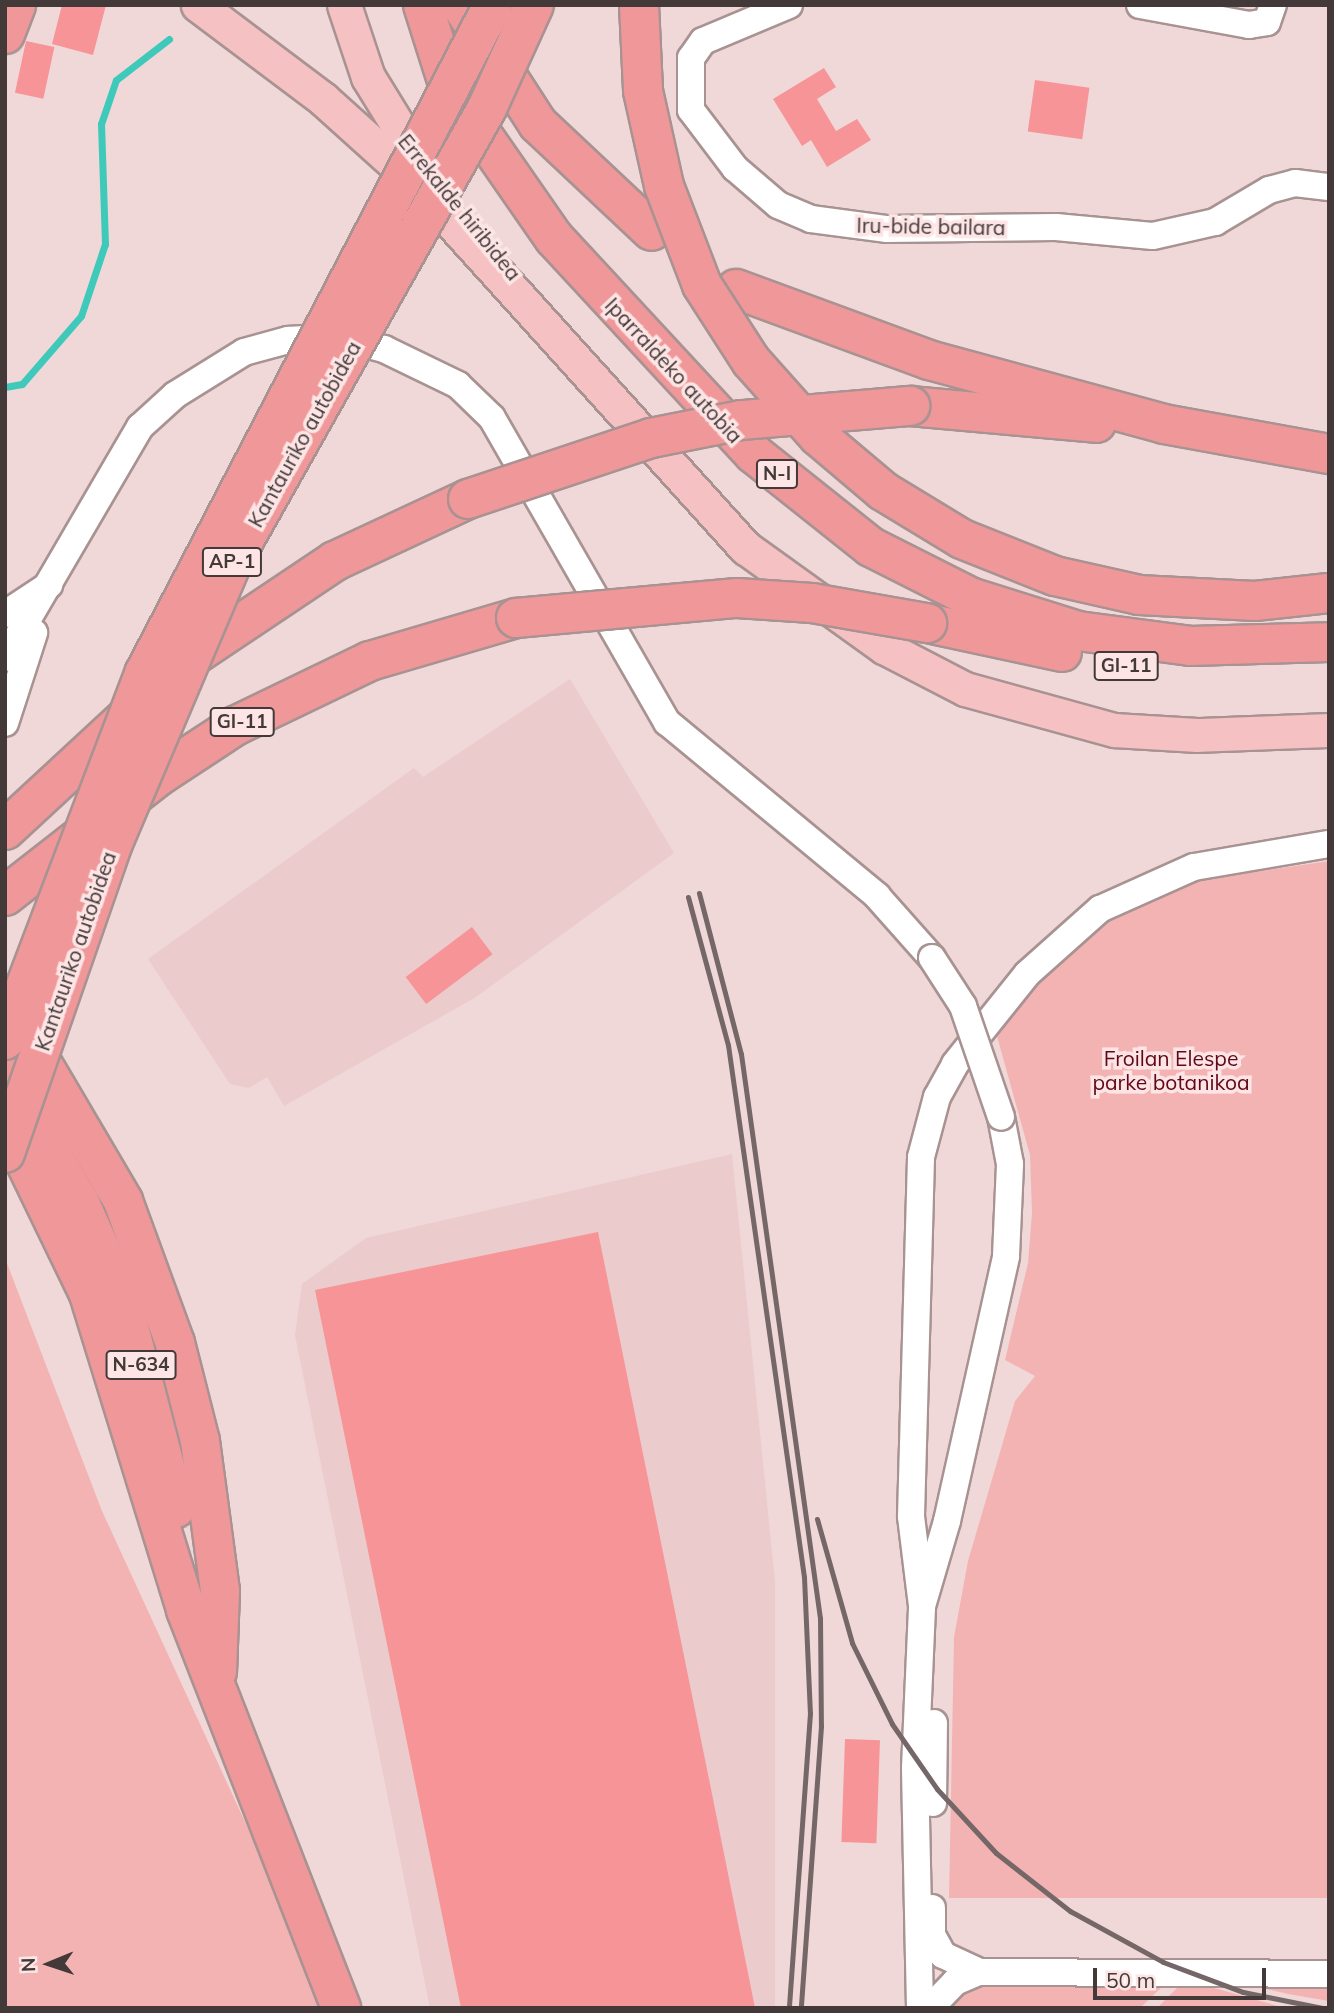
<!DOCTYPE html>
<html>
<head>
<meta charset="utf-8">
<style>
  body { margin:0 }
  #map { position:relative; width:1334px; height:2013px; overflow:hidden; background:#f0d8d8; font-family:Mulish,sans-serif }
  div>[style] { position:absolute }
  .built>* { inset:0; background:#ebcbcb }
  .green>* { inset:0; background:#f4b3b3 }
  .stream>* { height:7px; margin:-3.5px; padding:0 3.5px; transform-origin:3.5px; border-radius:3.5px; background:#3fc9bb }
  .building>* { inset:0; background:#f69497; transform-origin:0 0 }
  .roads { filter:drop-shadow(2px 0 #a89292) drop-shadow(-2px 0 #a89292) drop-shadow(0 2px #a89292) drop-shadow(0 -2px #a89292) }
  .minor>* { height:26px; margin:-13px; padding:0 13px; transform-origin:13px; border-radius:13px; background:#fff }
  .major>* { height:33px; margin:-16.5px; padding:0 16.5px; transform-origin:16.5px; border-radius:16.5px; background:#f6c1c2 }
  .highway>* { height:38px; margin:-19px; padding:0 19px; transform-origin:19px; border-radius:19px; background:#f09799 }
  .rail>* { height:5px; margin:-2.5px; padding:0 2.5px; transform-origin:2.5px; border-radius:2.5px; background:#756767 }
  .bridges { filter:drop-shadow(2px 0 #a89292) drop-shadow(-2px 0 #a89292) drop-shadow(0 2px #a89292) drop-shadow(0 -2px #a89292) }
  .minor-bridge>* { height:26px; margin:-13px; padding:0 13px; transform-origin:13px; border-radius:13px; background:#fff }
  .highway-bridge>* { height:38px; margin:-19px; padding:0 19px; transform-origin:19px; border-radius:19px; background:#f09799 }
  span { translate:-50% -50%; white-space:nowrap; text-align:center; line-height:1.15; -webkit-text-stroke:7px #fde5e5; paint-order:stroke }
  .shield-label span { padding:2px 5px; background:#fde5e5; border:2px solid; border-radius:5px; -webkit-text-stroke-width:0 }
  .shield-label { font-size:19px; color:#433939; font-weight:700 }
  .street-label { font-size:21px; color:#433939 }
  .park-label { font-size:21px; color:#600719 }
  .frame { position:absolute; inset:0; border:7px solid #433939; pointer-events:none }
  .north { position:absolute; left:14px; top:1929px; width:70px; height:70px; -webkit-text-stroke:5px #fde5e5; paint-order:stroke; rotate:268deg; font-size:19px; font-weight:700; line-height:28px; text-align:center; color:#433939 }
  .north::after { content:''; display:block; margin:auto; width:24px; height:32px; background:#433939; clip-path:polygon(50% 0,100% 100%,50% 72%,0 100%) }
  .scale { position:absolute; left:1093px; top:1968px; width:173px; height:32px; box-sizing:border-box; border:4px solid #433939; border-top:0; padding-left:9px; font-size:21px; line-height:24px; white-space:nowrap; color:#433939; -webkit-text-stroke:5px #fde5e5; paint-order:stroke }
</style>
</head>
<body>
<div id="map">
  <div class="built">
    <div style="clip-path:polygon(570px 679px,674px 853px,476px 997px,284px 1106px,267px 1077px,249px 1088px,230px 1084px,148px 959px,414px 768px,423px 777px)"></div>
    <div style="clip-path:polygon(732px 1154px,775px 1582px,775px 2008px,430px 2008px,295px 1335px,302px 1284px,366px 1238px)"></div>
  </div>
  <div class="green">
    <div style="clip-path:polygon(1329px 861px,1329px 1898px,949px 1898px,954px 1637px,968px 1561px,1015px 1401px,1035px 1376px,1005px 1360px,1028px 1263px,1032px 1213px,1030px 1155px,995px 1029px,1053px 963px,1124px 909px,1187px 882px)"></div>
    <div style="clip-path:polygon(5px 1258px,102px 1511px,315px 1974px,324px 2008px,5px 2008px)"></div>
    <div style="clip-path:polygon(1182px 1983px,1200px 1984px,1285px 2008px,1157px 2008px)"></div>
    <div style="clip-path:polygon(1164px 1985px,1140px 2008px,946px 2008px,972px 1986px)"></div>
    <div style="clip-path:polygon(1254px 1986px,1329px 1986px,1329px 2001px,1288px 1994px)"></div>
  </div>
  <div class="stream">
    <div style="left:5px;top:387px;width:17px;rotate:-10deg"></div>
    <div style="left:22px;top:384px;width:90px;rotate:-49.1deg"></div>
    <div style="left:81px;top:316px;width:76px;rotate:-71.6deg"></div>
    <div style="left:105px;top:244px;width:120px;rotate:-91.9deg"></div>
    <div style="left:101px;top:124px;width:46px;rotate:-71.2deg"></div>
    <div style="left:116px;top:80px;width:67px;rotate:-37.7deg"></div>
  </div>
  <div class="building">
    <div style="clip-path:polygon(62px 5px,106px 5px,93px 55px,52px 44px)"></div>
    <div style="left:26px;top:41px;width:29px;height:53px;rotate:12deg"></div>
    <div style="clip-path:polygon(824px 68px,836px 87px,817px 99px,836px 131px,857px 119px,871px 140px,827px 167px,811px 140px,802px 146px,773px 99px)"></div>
    <div style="left:1035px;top:80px;width:55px;height:52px;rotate:8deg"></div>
    <div style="left:472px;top:927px;width:34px;height:83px;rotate:53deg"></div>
    <div style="clip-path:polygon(598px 1232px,712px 1794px,755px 2008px,461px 2008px,315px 1290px)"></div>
    <div style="left:845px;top:1739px;width:35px;height:103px;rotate:2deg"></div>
  </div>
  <div class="roads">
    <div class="minor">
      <div style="left:789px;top:5px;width:93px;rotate:157.3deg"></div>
      <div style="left:703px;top:41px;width:21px;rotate:125deg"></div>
      <div style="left:691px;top:58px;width:52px;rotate:90deg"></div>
      <div style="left:691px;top:110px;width:73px;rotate:52.8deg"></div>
      <div style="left:735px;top:168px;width:57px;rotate:40.7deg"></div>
      <div style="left:778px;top:205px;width:36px;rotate:23deg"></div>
      <div style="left:811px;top:219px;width:77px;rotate:7.5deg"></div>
      <div style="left:887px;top:229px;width:169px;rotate:-0.7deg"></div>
      <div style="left:1056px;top:227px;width:97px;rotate:5.3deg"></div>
      <div style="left:1153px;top:236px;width:64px;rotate:-12.7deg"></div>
      <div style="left:1215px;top:222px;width:63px;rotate:-30.7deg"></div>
      <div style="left:1269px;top:190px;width:27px;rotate:-15deg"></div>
      <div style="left:1295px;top:183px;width:34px;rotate:7deg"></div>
      <div style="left:1140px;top:5px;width:111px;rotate:10.4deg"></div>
      <div style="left:1249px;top:25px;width:18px;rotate:-9deg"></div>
      <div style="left:1267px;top:22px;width:18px;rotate:-71deg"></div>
      <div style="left:5px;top:614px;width:53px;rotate:-33.4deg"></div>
      <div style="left:5px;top:658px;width:268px;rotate:-59.7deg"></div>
      <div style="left:140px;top:427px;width:47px;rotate:-42.4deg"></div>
      <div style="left:175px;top:395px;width:81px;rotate:-31.9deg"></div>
      <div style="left:244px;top:352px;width:46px;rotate:-15.3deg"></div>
      <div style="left:288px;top:340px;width:49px;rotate:-3.5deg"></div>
      <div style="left:337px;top:337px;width:49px;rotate:14.3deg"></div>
      <div style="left:384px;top:349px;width:82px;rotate:25.9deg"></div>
      <div style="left:458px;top:385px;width:47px;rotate:44.1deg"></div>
      <div style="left:492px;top:418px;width:351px;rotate:60.1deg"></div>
      <div style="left:667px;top:722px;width:273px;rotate:39.6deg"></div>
      <div style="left:877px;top:896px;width:83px;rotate:48.4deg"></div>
      <div style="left:5px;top:723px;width:95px;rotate:-72.1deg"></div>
      <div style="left:922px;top:1606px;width:91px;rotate:-97deg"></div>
      <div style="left:911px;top:1516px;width:359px;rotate:-88.4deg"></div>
      <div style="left:921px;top:1157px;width:62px;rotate:-75.1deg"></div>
      <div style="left:937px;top:1097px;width:38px;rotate:-61deg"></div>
      <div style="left:955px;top:1064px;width:115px;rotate:-51.3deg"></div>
      <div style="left:1027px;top:974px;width:98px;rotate:-41.7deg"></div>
      <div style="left:1100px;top:909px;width:103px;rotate:-24.1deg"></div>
      <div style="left:1194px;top:867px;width:137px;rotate:-9.7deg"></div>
      <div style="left:933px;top:1803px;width:80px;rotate:-89.3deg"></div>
      <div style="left:932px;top:1908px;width:27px;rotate:90deg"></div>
      <div style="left:932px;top:1935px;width:23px;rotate:61deg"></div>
      <div style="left:943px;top:1955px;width:40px;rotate:25deg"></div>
      <div style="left:979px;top:1972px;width:350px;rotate:0.3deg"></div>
      <div style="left:920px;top:2008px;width:240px;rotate:-91.2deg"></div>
      <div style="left:915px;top:1768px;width:162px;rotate:-87.5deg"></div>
      <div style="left:922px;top:1606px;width:89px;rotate:-73.6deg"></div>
      <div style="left:947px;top:1521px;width:271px;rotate:-77.4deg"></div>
      <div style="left:1006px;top:1256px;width:92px;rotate:-87.5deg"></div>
      <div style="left:1010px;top:1164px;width:48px;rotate:-100.8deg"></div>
      <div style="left:930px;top:2008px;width:36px;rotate:-46deg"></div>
      <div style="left:955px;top:1982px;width:26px;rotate:-23deg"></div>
    </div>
    <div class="major">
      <div style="left:198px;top:5px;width:156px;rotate:36.9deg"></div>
      <div style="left:323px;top:99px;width:122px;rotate:42deg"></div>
      <div style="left:414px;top:181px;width:495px;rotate:47.9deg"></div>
      <div style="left:746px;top:548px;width:170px;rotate:35.7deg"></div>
      <div style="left:884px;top:647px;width:91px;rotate:27.4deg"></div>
      <div style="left:965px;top:689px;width:155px;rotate:15.4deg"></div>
      <div style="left:1114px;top:730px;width:83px;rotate:3.4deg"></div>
      <div style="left:1197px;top:735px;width:132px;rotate:-2.2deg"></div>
      <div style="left:344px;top:5px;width:76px;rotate:71.6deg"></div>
      <div style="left:368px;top:77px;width:113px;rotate:58.4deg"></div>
    </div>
    <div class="highway">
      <div style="left:423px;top:5px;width:86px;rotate:72.4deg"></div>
      <div style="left:449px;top:87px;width:184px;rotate:55.2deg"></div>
      <div style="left:554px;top:238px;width:294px;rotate:47.2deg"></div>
      <div style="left:754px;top:454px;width:149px;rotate:38.5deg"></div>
      <div style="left:871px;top:547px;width:111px;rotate:26.8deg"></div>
      <div style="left:970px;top:597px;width:113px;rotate:17.5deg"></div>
      <div style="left:1078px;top:631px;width:113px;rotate:7.6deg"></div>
      <div style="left:1190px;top:646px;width:139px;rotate:-1.6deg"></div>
      <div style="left:461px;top:5px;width:142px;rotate:57.1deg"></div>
      <div style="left:538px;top:124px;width:156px;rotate:43.2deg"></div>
      <div style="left:5px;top:34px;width:31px;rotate:-69deg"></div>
      <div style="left:736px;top:289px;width:206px;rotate:20.2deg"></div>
      <div style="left:929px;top:360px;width:244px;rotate:15.2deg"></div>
      <div style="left:1164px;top:424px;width:168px;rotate:10.3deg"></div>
      <div style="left:910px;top:406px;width:187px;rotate:5.2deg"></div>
      <div style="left:927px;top:623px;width:138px;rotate:12.1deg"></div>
      <div style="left:5px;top:830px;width:256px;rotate:-42.8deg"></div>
      <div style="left:193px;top:656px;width:171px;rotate:-33.8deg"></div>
      <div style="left:335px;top:561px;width:147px;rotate:-25deg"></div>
      <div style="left:5px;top:896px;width:197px;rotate:-38deg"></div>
      <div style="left:160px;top:775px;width:90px;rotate:-33.2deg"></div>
      <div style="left:235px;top:726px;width:150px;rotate:-25.7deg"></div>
      <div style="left:370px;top:661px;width:152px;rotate:-16.4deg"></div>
      <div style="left:23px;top:1031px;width:197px;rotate:59.5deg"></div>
      <div style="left:123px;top:1201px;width:151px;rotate:69.9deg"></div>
      <div style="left:175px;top:1343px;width:101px;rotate:75.7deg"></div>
      <div style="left:200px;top:1441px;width:151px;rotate:82.4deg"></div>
      <div style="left:220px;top:1591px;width:81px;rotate:92.1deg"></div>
      <div style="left:5px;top:1073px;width:150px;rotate:60deg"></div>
      <div style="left:80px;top:1203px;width:102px;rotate:66.2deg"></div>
      <div style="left:121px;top:1296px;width:219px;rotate:75.5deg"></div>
      <div style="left:5px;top:1120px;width:193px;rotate:64.2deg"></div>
      <div style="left:89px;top:1294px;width:331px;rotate:72.9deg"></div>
      <div style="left:186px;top:1610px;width:427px;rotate:68.7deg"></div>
    </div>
  </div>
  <div class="rail">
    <div style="left:699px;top:893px;width:166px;rotate:75.4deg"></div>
    <div style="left:741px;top:1054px;width:570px;rotate:82.03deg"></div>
    <div style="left:820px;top:1618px;width:108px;rotate:89.5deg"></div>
    <div style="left:821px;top:1726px;width:283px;rotate:94.1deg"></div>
    <div style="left:688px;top:897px;width:153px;rotate:74.9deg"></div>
    <div style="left:728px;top:1045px;width:537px;rotate:81.87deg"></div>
    <div style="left:804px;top:1577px;width:136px;rotate:87.5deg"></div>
    <div style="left:810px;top:1713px;width:296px;rotate:94.1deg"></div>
    <div style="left:817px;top:1519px;width:129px;rotate:74.2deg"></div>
    <div style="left:852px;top:1643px;width:90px;rotate:63.7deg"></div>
    <div style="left:892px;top:1724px;width:79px;rotate:55.3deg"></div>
    <div style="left:937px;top:1789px;width:87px;rotate:47.3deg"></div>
    <div style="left:996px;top:1853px;width:94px;rotate:38.1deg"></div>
    <div style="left:1070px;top:1911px;width:106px;rotate:28.7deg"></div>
    <div style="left:1163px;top:1962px;width:85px;rotate:20.6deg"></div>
    <div style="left:1243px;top:1992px;width:81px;rotate:11.4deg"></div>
  </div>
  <div class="bridges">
    <div class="minor-bridge">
      <div style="left:932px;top:958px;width:57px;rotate:57.1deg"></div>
      <div style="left:963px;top:1006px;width:117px;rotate:71.1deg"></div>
    </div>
    <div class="highway-bridge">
      <div style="left:639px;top:5px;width:86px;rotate:87.3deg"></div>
      <div style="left:643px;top:91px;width:97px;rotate:77.5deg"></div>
      <div style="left:664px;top:186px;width:106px;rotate:69deg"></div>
      <div style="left:702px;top:285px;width:90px;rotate:57.2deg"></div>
      <div style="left:751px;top:361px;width:101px;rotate:48.2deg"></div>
      <div style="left:818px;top:436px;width:85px;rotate:40.2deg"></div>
      <div style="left:883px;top:491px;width:92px;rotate:31.3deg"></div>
      <div style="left:962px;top:539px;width:100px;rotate:21.7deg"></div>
      <div style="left:1055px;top:576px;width:86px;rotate:12.7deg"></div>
      <div style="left:1139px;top:595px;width:116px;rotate:3deg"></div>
      <div style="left:1255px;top:601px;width:74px;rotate:-6.2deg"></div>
      <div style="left:468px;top:499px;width:193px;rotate:-18.4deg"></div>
      <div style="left:651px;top:438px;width:93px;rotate:-11.2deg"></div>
      <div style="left:742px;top:420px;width:169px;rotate:-4.8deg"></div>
      <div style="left:516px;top:618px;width:222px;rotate:-5.2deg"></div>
      <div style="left:737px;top:598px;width:75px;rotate:3.8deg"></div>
      <div style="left:812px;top:603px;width:117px;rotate:9.9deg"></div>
      <div style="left:5px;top:1040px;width:394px;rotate:-69.2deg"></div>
      <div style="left:145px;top:672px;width:752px;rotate:-62.45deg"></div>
      <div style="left:5px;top:1153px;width:328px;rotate:-70.8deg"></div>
      <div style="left:113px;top:843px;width:310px;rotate:-67deg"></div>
      <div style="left:234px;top:558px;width:516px;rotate:-60.65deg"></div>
      <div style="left:487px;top:108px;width:113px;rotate:-65.5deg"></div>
    </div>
  </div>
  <div class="shield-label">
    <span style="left:777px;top:474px">N-I</span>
    <span style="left:232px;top:562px">AP-1</span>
    <span style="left:1126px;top:666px">GI-11</span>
    <span style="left:242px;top:722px">GI-11</span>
    <span style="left:141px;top:1365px">N-634</span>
  </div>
  <div class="street-label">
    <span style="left:460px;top:207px;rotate:51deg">Errekalde hiribidea</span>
    <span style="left:931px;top:226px;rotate:1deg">Iru-bide bailara</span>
    <span style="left:674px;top:370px;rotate:47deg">Iparraldeko autobia</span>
    <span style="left:304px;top:434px;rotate:-61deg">Kantauriko autobidea</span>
    <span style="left:75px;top:951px;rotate:-71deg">Kantauriko autobidea</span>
  </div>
  <div class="park-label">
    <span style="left:1171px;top:1070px">Froilan Elespe<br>parke botanikoa</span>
  </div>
  <div class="frame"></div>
  <div class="north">N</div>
  <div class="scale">50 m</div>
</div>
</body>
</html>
